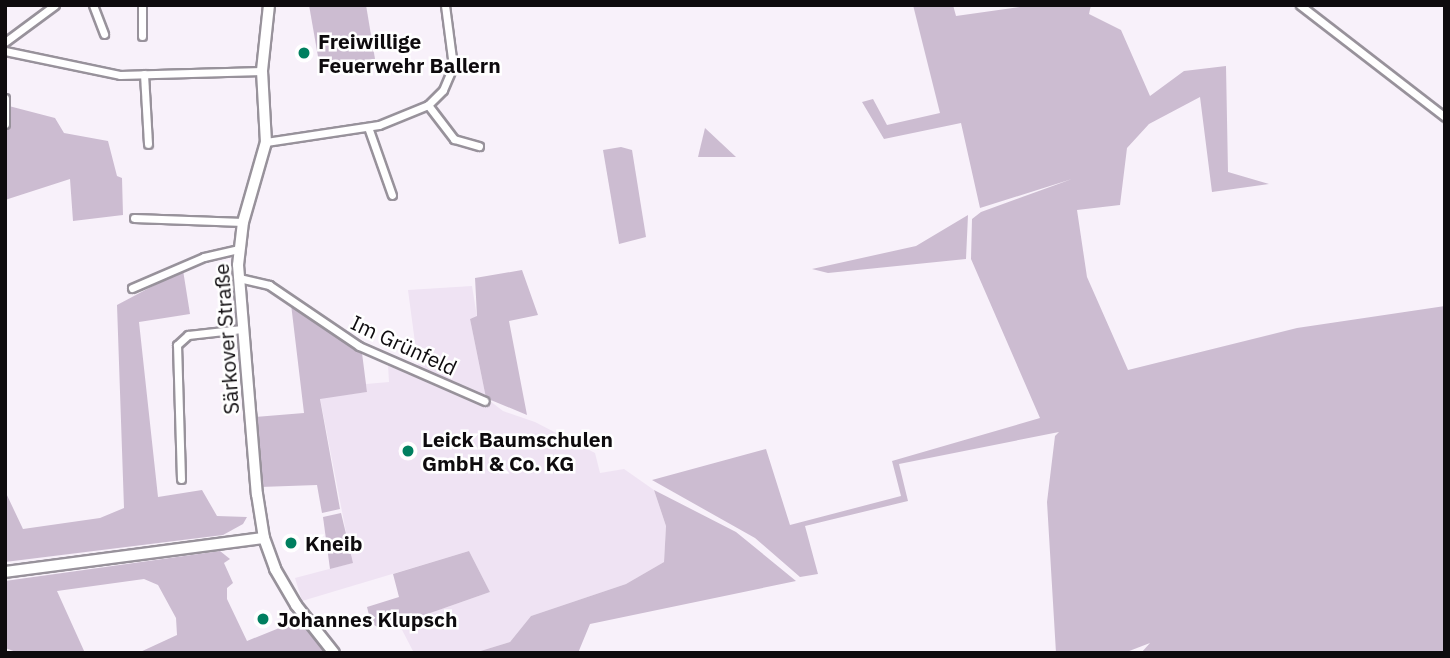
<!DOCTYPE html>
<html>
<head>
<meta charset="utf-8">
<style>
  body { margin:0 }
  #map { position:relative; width:1450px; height:658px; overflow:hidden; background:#f8f1fa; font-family:"IBM Plex Sans",sans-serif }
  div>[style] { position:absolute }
  .built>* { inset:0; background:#efe3f3 }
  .green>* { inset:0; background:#ccbcd1 }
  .roads { filter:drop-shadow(2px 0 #98929b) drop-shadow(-2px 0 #98929b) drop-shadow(0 2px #98929b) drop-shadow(0 -2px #98929b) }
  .street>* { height:7px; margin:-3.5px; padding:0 3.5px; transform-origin:3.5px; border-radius:3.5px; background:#fff }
  .secondary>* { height:10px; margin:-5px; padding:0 5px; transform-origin:5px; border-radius:5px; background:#fff }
  .dots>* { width:19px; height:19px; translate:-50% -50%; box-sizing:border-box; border:4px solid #fff; border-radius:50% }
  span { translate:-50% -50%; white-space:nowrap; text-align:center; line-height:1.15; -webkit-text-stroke:5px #fff; paint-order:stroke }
  .poi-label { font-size:21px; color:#0e0b0e; font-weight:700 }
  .left { translate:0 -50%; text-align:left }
  .street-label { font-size:21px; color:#0e0b0e }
  .frame { position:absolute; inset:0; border:7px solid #0e0b0e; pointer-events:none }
</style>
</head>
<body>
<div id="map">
  <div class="built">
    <div style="clip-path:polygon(472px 286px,477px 317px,470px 319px,486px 398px,503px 411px,535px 422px,595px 453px,600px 473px,624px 469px,654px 490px,666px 526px,664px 562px,626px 584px,531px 616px,510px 642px,474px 653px,414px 653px,399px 624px,490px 592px,469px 551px,302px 601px,295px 578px,352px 563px,320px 398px,367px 392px,366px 384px,389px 382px,388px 365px,400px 366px,399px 359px,418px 365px,408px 290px)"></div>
  </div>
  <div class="green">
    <div style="clip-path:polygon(309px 5px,366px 5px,375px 59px,320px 68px)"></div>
    <div style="clip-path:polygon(913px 5px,953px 5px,956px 16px,1034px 5px,1091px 5px,1089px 14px,1121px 30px,1150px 96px,1184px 71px,1226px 66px,1228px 172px,1269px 184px,1212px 192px,1200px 97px,1149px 124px,1127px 148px,1120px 205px,1077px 210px,1087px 277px,1128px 370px,1297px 328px,1445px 306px,1445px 653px,1141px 653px,1150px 643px,1124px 653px,1056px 653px,1047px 502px,1055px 436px,1059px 432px,899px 464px,908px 501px,805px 526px,818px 574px,800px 577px,755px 538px,652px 480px,766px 449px,790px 525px,901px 496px,892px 461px,1040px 418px,971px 259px,972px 219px,981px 212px,1072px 179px,980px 208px,961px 123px,884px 139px,862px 102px,873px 99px,887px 125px,940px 113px)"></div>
    <div style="clip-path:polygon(5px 105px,55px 118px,64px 133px,108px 141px,117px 176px,122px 178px,123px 215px,73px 221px,70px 179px,5px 200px)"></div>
    <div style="clip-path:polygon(705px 128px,736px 157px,698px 157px)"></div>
    <div style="clip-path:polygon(621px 147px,632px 150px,646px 237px,619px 244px,603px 150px)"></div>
    <div style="clip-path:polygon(968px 215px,966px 259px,828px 273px,812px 269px,916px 246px)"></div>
    <div style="clip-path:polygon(183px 270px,190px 314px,139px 322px,158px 497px,202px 490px,217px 516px,247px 517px,243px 524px,223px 535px,5px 562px,5px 491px,23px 529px,100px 518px,124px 508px,117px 305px)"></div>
    <div style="clip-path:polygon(522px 270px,538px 315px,509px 321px,527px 415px,486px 398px,470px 319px,477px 316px,475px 278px)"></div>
    <div style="clip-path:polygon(291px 304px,362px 353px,367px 392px,320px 399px,340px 509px,322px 513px,317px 485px,260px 487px,255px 417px,304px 413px)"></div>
    <div style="clip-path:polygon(654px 490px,736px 532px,796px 581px,590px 624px,578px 653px,474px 653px,510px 642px,531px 616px,626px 584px,664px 562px,666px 526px)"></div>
    <div style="clip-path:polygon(341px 513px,353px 563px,330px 569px,323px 517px)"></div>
    <div style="clip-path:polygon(220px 551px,230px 559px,224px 563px,233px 583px,227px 588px,227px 599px,247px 641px,299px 620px,326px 653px,138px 653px,177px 635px,176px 618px,158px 585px,144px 579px,57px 591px,85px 653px,19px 653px,5px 648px,5px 581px)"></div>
    <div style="clip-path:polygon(469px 551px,490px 592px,399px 624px,379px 628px,371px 623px,367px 607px,399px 597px,393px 574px)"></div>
  </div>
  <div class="roads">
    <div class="street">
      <div style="left:93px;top:5px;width:31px;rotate:69deg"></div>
      <div style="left:1300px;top:5px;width:183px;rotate:37.7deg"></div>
      <div style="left:142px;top:36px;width:31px;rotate:-90deg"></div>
      <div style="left:5px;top:42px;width:62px;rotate:-36.5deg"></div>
      <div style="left:5px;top:51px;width:117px;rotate:11.8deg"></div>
      <div style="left:120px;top:75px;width:142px;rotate:-1.6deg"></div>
      <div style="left:144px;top:74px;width:70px;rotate:86.7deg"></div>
      <div style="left:5px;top:98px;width:26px;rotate:90deg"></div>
      <div style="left:428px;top:105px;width:43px;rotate:52.6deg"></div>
      <div style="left:454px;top:139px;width:26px;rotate:16deg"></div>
      <div style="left:368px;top:127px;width:72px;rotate:70.6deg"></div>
      <div style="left:266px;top:142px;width:114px;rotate:-8.6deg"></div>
      <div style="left:379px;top:125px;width:53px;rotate:-22.2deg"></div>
      <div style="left:428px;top:105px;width:21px;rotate:-45deg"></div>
      <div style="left:443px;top:90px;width:26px;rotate:-67deg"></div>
      <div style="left:453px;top:66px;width:62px;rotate:-97.5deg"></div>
      <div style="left:134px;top:218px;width:109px;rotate:2.1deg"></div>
      <div style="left:239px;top:278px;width:31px;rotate:13deg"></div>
      <div style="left:269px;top:285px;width:109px;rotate:34.1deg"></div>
      <div style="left:359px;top:346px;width:137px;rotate:23.6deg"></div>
      <div style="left:132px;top:288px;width:78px;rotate:-23.3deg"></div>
      <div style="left:204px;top:257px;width:36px;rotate:-13deg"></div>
      <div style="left:181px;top:479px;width:134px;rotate:-91.7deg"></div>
      <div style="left:177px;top:345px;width:15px;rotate:-42deg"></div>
      <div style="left:188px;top:335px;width:54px;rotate:-6.3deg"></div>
    </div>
    <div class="secondary">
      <div style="left:269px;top:5px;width:66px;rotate:96.1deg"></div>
      <div style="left:262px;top:71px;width:71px;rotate:86.8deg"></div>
      <div style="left:266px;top:142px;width:83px;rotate:106deg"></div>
      <div style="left:243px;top:222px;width:43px;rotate:96.6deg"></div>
      <div style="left:238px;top:265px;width:230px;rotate:85.3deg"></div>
      <div style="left:257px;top:494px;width:45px;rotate:81deg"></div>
      <div style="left:264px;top:538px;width:33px;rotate:70deg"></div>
      <div style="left:275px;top:569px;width:42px;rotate:59.7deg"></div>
      <div style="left:296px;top:605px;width:61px;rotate:51.6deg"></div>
      <div style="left:5px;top:572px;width:261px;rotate:-7.5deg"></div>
    </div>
  </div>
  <div class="dots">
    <div style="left:304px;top:53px;background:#007f5f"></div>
    <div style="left:408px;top:451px;background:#007f5f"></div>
    <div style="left:291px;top:543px;background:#007f5f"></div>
    <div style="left:263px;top:619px;background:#007f5f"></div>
  </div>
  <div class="poi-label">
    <span class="left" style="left:318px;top:53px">Freiwillige<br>Feuerwehr Ballern</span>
    <span class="left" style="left:422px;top:451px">Leick Baumschulen<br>GmbH &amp; Co. KG</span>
    <span class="left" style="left:305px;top:543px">Kneib</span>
    <span class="left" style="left:277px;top:619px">Johannes Klupsch</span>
  </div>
  <div class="street-label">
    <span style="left:226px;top:339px;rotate:-94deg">Särkover Straße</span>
    <span style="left:404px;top:345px;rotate:25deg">Im Grünfeld</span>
  </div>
  <div class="frame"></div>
</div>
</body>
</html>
